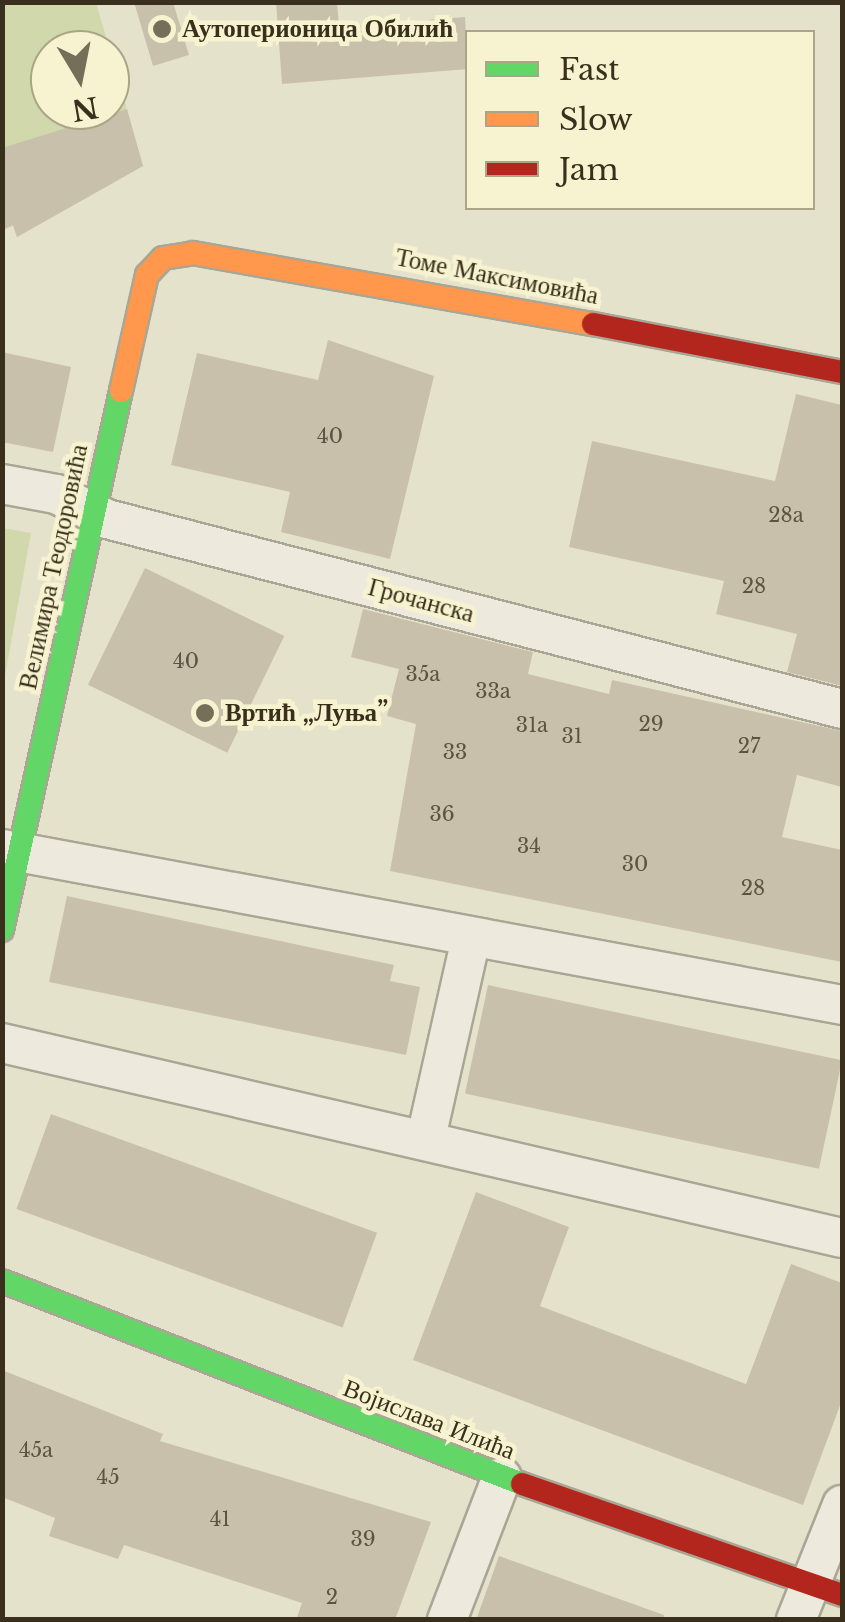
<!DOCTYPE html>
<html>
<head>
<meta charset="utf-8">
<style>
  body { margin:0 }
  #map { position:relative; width:845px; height:1622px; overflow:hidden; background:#e5e2cb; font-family:"Libre Baskerville",serif }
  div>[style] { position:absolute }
  .green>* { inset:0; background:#d0d8ac }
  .building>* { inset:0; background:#c9c0ac; transform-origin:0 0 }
  .roads { filter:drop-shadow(2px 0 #aaa695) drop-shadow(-2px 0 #aaa695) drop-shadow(0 2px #aaa695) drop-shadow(0 -2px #aaa695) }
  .street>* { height:38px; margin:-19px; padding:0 19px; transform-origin:19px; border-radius:19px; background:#edeadd }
  .fast>* { height:22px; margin:-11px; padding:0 11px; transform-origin:11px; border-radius:11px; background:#63d668 }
  .slow>* { height:22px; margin:-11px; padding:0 11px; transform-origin:11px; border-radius:11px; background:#ff974d }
  .jam>* { height:22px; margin:-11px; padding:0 11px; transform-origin:11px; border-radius:11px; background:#b3261e }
  .dots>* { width:28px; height:28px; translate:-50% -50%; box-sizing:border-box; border:5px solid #f7f3d0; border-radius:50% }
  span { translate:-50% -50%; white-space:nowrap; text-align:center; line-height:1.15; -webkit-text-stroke:9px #f7f3d0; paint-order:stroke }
  .number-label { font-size:20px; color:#5d5340 }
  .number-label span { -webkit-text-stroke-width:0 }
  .poi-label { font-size:25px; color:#392f1c; font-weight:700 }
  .left { translate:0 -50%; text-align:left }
  .street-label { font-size:25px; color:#392f1c }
  .frame { position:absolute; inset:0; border:5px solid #392f1c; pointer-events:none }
  .legend { position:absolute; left:465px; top:30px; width:350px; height:180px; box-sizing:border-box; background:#f7f3d0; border:2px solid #aba588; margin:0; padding:12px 18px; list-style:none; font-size:30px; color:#392f1c }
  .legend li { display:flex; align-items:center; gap:20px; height:50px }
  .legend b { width:50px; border:2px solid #aba588 }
  .north { position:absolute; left:30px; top:30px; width:100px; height:100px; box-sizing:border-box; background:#f7f3d0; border:2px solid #aba588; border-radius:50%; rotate:170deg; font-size:28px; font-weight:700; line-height:40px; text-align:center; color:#392f1c }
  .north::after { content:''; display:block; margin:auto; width:35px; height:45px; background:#756e59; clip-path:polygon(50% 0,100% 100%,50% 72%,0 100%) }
</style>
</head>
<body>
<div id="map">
  <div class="green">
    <div style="clip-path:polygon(3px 3px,96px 3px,110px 50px,50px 50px,50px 110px,110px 110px,110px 51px,143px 166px,17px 237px,13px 226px,3px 230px)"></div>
    <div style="clip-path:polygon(2px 528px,31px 533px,4px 681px,2px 681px)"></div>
  </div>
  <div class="building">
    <div style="clip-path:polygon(134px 2px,173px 2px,189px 55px,153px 66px)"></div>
    <div style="clip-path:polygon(276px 2px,337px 2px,339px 27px,465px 17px,468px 69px,282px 84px)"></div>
    <div style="clip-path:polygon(127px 109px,143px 166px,17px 237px,13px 225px,2px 230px,2px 148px)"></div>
    <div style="clip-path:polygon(328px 340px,434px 376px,390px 559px,281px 532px,290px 492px,171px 465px,197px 353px,318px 380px)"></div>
    <div style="clip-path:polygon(2px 352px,71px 367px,53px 452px,2px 442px)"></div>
    <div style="clip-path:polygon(796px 394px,842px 405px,842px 686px,787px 672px,797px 634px,716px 614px,724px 581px,569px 547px,592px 441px,775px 481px)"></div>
    <div style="left:145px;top:568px;width:155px;height:130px;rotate:26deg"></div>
    <div style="clip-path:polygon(363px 609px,533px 652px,528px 674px,609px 694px,612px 680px,842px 731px,842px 787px,797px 775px,782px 837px,842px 850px,842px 962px,390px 871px,416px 724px,387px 716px,399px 669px,351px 657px)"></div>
    <div style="clip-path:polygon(67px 896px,394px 965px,390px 981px,420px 987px,406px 1055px,49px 982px)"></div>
    <div style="left:488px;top:985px;width:362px;height:111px;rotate:12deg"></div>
    <div style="left:51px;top:1114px;width:347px;height:101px;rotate:20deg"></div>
    <div style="clip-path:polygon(476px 1192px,569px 1227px,540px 1306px,746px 1384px,791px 1264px,842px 1283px,842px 1400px,803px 1505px,413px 1360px)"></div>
    <div style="clip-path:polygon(2px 1370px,163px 1434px,160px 1441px,431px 1522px,395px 1620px,296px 1620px,302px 1603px,124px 1545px,118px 1559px,49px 1536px,55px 1518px,2px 1497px)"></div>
    <div style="clip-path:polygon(499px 1556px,664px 1615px,663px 1620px,476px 1620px)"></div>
  </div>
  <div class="roads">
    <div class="street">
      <div style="left:2px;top:484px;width:55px;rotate:10.5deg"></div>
      <div style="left:56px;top:494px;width:57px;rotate:26.1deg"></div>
      <div style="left:107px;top:519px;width:759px;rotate:14.49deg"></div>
      <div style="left:2px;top:849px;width:854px;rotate:10.52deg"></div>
      <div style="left:2px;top:1043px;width:862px;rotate:13.07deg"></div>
      <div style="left:426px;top:1138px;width:205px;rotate:-77.3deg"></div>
      <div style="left:447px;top:1620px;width:153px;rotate:-69deg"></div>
      <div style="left:796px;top:1620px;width:124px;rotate:-68.2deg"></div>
    </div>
    <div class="fast">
      <div style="left:2px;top:930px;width:552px;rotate:-77.55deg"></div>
      <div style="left:2px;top:1281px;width:558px;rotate:21.32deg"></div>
    </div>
    <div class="slow">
      <div style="left:121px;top:391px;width:119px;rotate:-77.4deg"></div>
      <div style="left:147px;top:275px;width:23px;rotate:-47deg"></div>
      <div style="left:163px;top:258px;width:30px;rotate:-9deg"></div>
      <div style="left:193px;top:253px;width:406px;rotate:10.1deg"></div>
    </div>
    <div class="jam">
      <div style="left:593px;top:324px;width:254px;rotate:10.9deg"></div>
      <div style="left:522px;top:1484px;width:339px;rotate:19.1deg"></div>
    </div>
  </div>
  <div class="dots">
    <div style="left:162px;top:29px;background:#756e59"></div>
    <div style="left:205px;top:713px;background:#756e59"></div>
  </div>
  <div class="number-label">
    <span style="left:330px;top:436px">40</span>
    <span style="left:786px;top:515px">28a</span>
    <span style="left:754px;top:586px">28</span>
    <span style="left:186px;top:661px">40</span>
    <span style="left:423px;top:674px">35a</span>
    <span style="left:493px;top:691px">33a</span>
    <span style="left:651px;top:724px">29</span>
    <span style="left:532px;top:725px">31a</span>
    <span style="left:572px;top:736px">31</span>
    <span style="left:749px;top:746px">27</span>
    <span style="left:455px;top:752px">33</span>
    <span style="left:442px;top:814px">36</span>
    <span style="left:529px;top:846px">34</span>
    <span style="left:635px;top:864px">30</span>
    <span style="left:753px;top:888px">28</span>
    <span style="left:36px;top:1450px">45a</span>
    <span style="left:108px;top:1477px">45</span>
    <span style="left:220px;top:1519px">41</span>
    <span style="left:363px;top:1539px">39</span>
    <span style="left:332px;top:1597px">2</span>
  </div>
  <div class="poi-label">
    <span class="left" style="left:182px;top:29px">Аутоперионица Обилић</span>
    <span class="left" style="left:225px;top:713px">Вртић „Луња”</span>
  </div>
  <div class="street-label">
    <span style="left:497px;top:277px;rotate:11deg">Томе Максимовића</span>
    <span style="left:54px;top:567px;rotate:-78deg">Велимира Теодоровића</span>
    <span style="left:421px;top:601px;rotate:15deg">Грочанска</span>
    <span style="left:429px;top:1420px;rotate:21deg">Војислава Илића</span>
  </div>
  <div class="frame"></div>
  <ul class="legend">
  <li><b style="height:12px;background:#63d668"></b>Fast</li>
  <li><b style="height:12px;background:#ff974d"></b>Slow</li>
  <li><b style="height:12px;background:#b3261e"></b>Jam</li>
  </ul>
  <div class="north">N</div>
</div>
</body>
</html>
